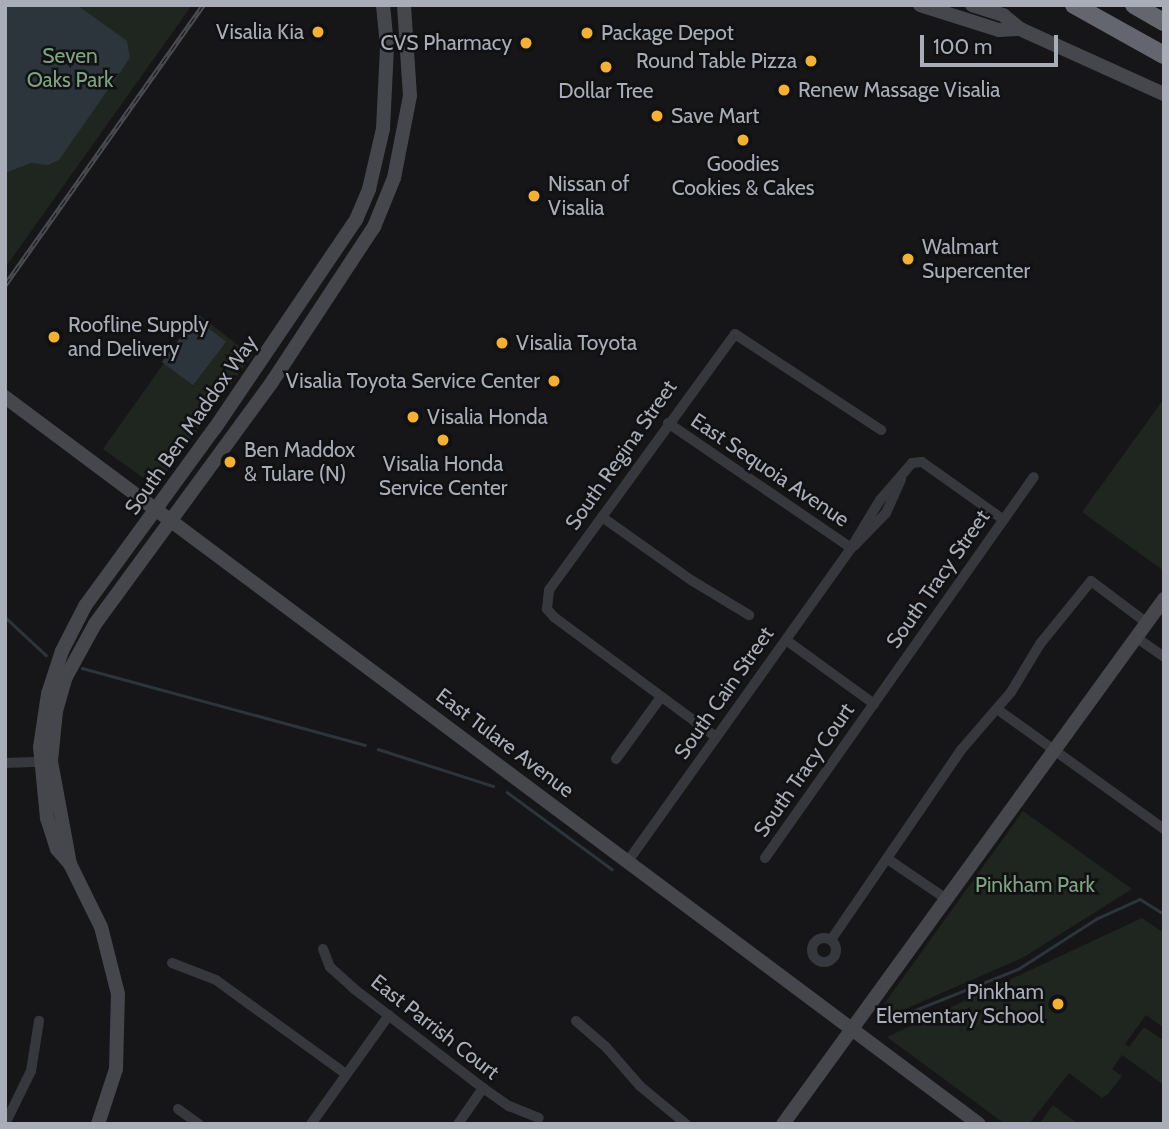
<!DOCTYPE html>
<html>
<head>
<meta charset="utf-8">
<style>
  body { margin:0 }
  #map { position:relative; width:1169px; height:1129px; overflow:hidden; background:#161618; font-family:Cabin,sans-serif }
  div>[style] { position:absolute }
  .green>* { inset:0; background:#1e261f }
  .water>* { inset:0; background:#2c353c; transform-origin:0 0 }
  .stream>* { height:2.5px; margin:-1.25px; padding:0 1.25px; transform-origin:1.25px; border-radius:1.25px; background:#2c353c }
  .street>* { height:10px; margin:-5px; padding:0 5px; transform-origin:5px; border-radius:5px; background:#37383d }
  .street>.ring { margin:-5px; padding:0; box-sizing:content-box; background:none; border:10px solid #37383d; border-radius:50% }
  .secondary>* { height:14px; margin:-7px; padding:0 7px; transform-origin:7px; border-radius:7px; background:#45474d }
  .highway>* { height:18px; margin:-9px; padding:0 9px; transform-origin:9px; border-radius:9px; background:#63666e }
  .rail>* { height:5px; margin-top:-2.5px; transform-origin:0; background:repeating-linear-gradient(90deg,#111113 0 8px,#4a4c52 0 16px); box-sizing:border-box; border-block:2px solid #4a4c52 }
  .dots>* { width:19px; height:19px; translate:-50% -50%; box-sizing:border-box; border:4px solid #111113; border-radius:50% }
  span { translate:-50% -50%; white-space:nowrap; text-align:center; line-height:1.15; -webkit-text-stroke:5px #111113; paint-order:stroke }
  .poi-label { font-size:21px; color:#a8adb8 }
  .right { translate:-100% -50%; text-align:right }
  .left { translate:0 -50%; text-align:left }
  .park-label { font-size:21px; color:#7fa381 }
  .street-label { font-size:21px; color:#a8adb8 }
  .frame { position:absolute; inset:0; border:7px solid #a8adb8; pointer-events:none }
  .scale { position:absolute; left:920px; top:35px; width:138px; height:32px; box-sizing:border-box; border:4px solid #a8adb8; border-top:0; padding-left:9px; font-size:21px; line-height:24px; white-space:nowrap; color:#a8adb8; -webkit-text-stroke:5px #111113; paint-order:stroke }
</style>
</head>
<body>
<div id="map">
  <div class="green">
    <div style="clip-path:polygon(5px 5px,192px 5px,5px 268px)"></div>
    <div style="clip-path:polygon(198px 314px,252px 356px,159px 482px,149px 482px,103px 449px,164px 363px,193px 386px,225px 341px,195px 318px)"></div>
    <div style="clip-path:polygon(1163px 400px,1164px 401px,1164px 571px,1082px 512px)"></div>
    <div style="clip-path:polygon(1023px 811px,1132px 889px,1024px 957px,896px 1013px,884px 1004px)"></div>
    <div style="clip-path:polygon(1142px 918px,1164px 933px,1164px 1028px,1146px 1015px,1125px 1044px,1129px 1047px,1144px 1027px,1164px 1041px,1164px 1085px,1122px 1055px,1112px 1069px,1122px 1076px,1108px 1094px,1102px 1098px,1069px 1073px,1029px 1124px,1005px 1124px,887px 1037px)"></div>
    <div style="clip-path:polygon(1053px 1105px,1078px 1124px,1039px 1124px)"></div>
  </div>
  <div class="water">
    <div style="clip-path:polygon(5px 5px,77px 5px,127px 41px,130px 58px,59px 160px,48px 165px,31px 163px,5px 173px)"></div>
    <div style="left:195px;top:318px;width:39px;height:55px;rotate:37deg"></div>
  </div>
  <div class="stream">
    <div style="left:5px;top:617px;width:56px;rotate:42.8deg"></div>
    <div style="left:82px;top:668px;width:293px;rotate:15.2deg"></div>
    <div style="left:378px;top:749px;width:121px;rotate:17.8deg"></div>
    <div style="left:507px;top:792px;width:130px;rotate:36.3deg"></div>
    <div style="left:885px;top:1022px;width:143px;rotate:-21.7deg"></div>
    <div style="left:1018px;top:969px;width:93px;rotate:-32.7deg"></div>
    <div style="left:1096px;top:919px;width:48px;rotate:-24.4deg"></div>
    <div style="left:1140px;top:899px;width:28px;rotate:32deg"></div>
  </div>
  <div class="street">
    <div style="left:668px;top:423px;width:222px;rotate:34.3deg"></div>
    <div style="left:602px;top:517px;width:109px;rotate:35.3deg"></div>
    <div style="left:691px;top:580px;width:68px;rotate:31.1deg"></div>
    <div style="left:854px;top:546px;width:46px;rotate:-45.9deg"></div>
    <div style="left:886px;top:513px;width:37px;rotate:-66deg"></div>
    <div style="left:1137px;top:638px;width:33px;rotate:35deg"></div>
    <div style="left:786px;top:640px;width:109px;rotate:36deg"></div>
    <div style="left:997px;top:709px;width:206px;rotate:35.7deg"></div>
    <div style="left:716px;top:737px;width:202px;rotate:-143.5deg"></div>
    <div style="left:554px;top:617px;width:11px;rotate:-131deg"></div>
    <div style="left:547px;top:609px;width:19px;rotate:-84deg"></div>
    <div style="left:549px;top:590px;width:316px;rotate:-54deg"></div>
    <div style="left:735px;top:334px;width:175px;rotate:33.3deg"></div>
    <div style="left:616px;top:759px;width:77px;rotate:-54deg"></div>
    <div style="left:5px;top:763px;width:35px;rotate:-2deg"></div>
    <div style="left:765px;top:858px;width:466px;rotate:-54.8deg"></div>
    <div style="left:889px;top:860px;width:71px;rotate:34.1deg"></div>
    <div style="left:628px;top:861px;width:384px;rotate:-54.5deg"></div>
    <div style="left:851px;top:548px;width:56px;rotate:-58.9deg"></div>
    <div style="left:880px;top:500px;width:49px;rotate:-49.1deg"></div>
    <div style="left:912px;top:463px;width:10px;rotate:-6deg"></div>
    <div style="left:922px;top:462px;width:100px;rotate:35.3deg"></div>
    <div style="left:833px;top:937px;width:227px;rotate:-55.6deg"></div>
    <div style="left:961px;top:750px;width:77px;rotate:-49.2deg"></div>
    <div style="left:1011px;top:692px;width:56px;rotate:-58.9deg"></div>
    <div style="left:1040px;top:644px;width:81px;rotate:-51deg"></div>
    <div style="left:1091px;top:581px;width:70px;rotate:36.9deg"></div>
    <div class="ring" style="left:812px;top:938px;width:14px;height:14px"></div>
    <div style="left:323px;top:949px;width:19px;rotate:69deg"></div>
    <div style="left:330px;top:967px;width:31px;rotate:42deg"></div>
    <div style="left:353px;top:988px;width:164px;rotate:37.6deg"></div>
    <div style="left:483px;top:1088px;width:32px;rotate:35deg"></div>
    <div style="left:509px;top:1106px;width:32px;rotate:22deg"></div>
    <div style="left:172px;top:963px;width:47px;rotate:21.1deg"></div>
    <div style="left:216px;top:980px;width:160px;rotate:35.9deg"></div>
    <div style="left:576px;top:1021px;width:40px;rotate:41deg"></div>
    <div style="left:606px;top:1047px;width:52px;rotate:48.9deg"></div>
    <div style="left:640px;top:1086px;width:60px;rotate:39.6deg"></div>
    <div style="left:178px;top:1109px;width:26px;rotate:36deg"></div>
    <div style="left:5px;top:1124px;width:59px;rotate:-63.9deg"></div>
    <div style="left:31px;top:1071px;width:51px;rotate:-80.9deg"></div>
    <div style="left:311px;top:1124px;width:134px;rotate:-54.4deg"></div>
    <div style="left:458px;top:1124px;width:44px;rotate:-55.2deg"></div>
  </div>
  <div class="secondary">
    <div style="left:920px;top:5px;width:83px;rotate:17.6deg"></div>
    <div style="left:999px;top:30px;width:21px;rotate:-3deg"></div>
    <div style="left:972px;top:5px;width:33px;rotate:18deg"></div>
    <div style="left:1003px;top:15px;width:22px;rotate:39deg"></div>
    <div style="left:1020px;top:29px;width:158px;rotate:24.3deg"></div>
    <div style="left:5px;top:397px;width:1215px;rotate:36.74deg"></div>
    <div style="left:70px;top:864px;width:105px;rotate:-100.5deg"></div>
    <div style="left:51px;top:761px;width:50px;rotate:-84.3deg"></div>
    <div style="left:56px;top:711px;width:35px;rotate:-74deg"></div>
    <div style="left:66px;top:677px;width:60px;rotate:-61.3deg"></div>
    <div style="left:95px;top:624px;width:300px;rotate:-53.8deg"></div>
    <div style="left:272px;top:382px;width:186px;rotate:-56.7deg"></div>
    <div style="left:374px;top:227px;width:53px;rotate:-67.8deg"></div>
    <div style="left:394px;top:178px;width:84px;rotate:-79deg"></div>
    <div style="left:410px;top:96px;width:91px;rotate:-93.8deg"></div>
    <div style="left:98px;top:1124px;width:58px;rotate:-71.9deg"></div>
    <div style="left:116px;top:1069px;width:75px;rotate:-88.5deg"></div>
    <div style="left:118px;top:994px;width:69px;rotate:-104.2deg"></div>
    <div style="left:101px;top:927px;width:70px;rotate:-116.2deg"></div>
    <div style="left:70px;top:864px;width:20px;rotate:-131deg"></div>
    <div style="left:57px;top:849px;width:33px;rotate:-108deg"></div>
    <div style="left:47px;top:818px;width:71px;rotate:-95.6deg"></div>
    <div style="left:40px;top:747px;width:54px;rotate:-81.4deg"></div>
    <div style="left:48px;top:694px;width:45px;rotate:-72deg"></div>
    <div style="left:62px;top:651px;width:51px;rotate:-62.9deg"></div>
    <div style="left:85px;top:606px;width:220px;rotate:-53.9deg"></div>
    <div style="left:215px;top:428px;width:251px;rotate:-55.9deg"></div>
    <div style="left:356px;top:220px;width:34px;rotate:-67deg"></div>
    <div style="left:369px;top:189px;width:62px;rotate:-76.9deg"></div>
    <div style="left:383px;top:129px;width:83px;rotate:-87.2deg"></div>
    <div style="left:387px;top:46px;width:41px;rotate:-95.6deg"></div>
    <div style="left:783px;top:1124px;width:649px;rotate:-54.03deg"></div>
  </div>
  <div class="highway">
    <div style="left:1074px;top:5px;width:103px;rotate:29.1deg"></div>
    <div style="left:1134px;top:5px;width:34px;rotate:30deg"></div>
  </div>
  <div class="rail">
    <div style="left:5px;top:285px;width:343px;rotate:-54.7deg"></div>
  </div>
  <div class="dots">
    <div style="left:318px;top:32px;background:#f2b134"></div>
    <div style="left:587px;top:33px;background:#f2b134"></div>
    <div style="left:526px;top:43px;background:#f2b134"></div>
    <div style="left:811px;top:61px;background:#f2b134"></div>
    <div style="left:606px;top:67px;background:#f2b134"></div>
    <div style="left:784px;top:90px;background:#f2b134"></div>
    <div style="left:657px;top:116px;background:#f2b134"></div>
    <div style="left:743px;top:140px;background:#f2b134"></div>
    <div style="left:534px;top:196px;background:#f2b134"></div>
    <div style="left:908px;top:259px;background:#f2b134"></div>
    <div style="left:54px;top:337px;background:#f2b134"></div>
    <div style="left:502px;top:343px;background:#f2b134"></div>
    <div style="left:554px;top:381px;background:#f2b134"></div>
    <div style="left:413px;top:417px;background:#f2b134"></div>
    <div style="left:443px;top:440px;background:#f2b134"></div>
    <div style="left:230px;top:462px;background:#f2b134"></div>
    <div style="left:1058px;top:1004px;background:#f2b134"></div>
  </div>
  <div class="poi-label">
    <span class="right" style="left:304px;top:32px">Visalia Kia</span>
    <span class="left" style="left:601px;top:33px">Package Depot</span>
    <span class="right" style="left:512px;top:43px">CVS Pharmacy</span>
    <span class="right" style="left:797px;top:61px">Round Table Pizza</span>
    <span class="left" style="left:798px;top:90px">Renew Massage Visalia</span>
    <span style="left:606px;top:91px">Dollar Tree</span>
    <span class="left" style="left:671px;top:116px">Save Mart</span>
    <span style="left:743px;top:176px">Goodies<br>Cookies &amp; Cakes</span>
    <span class="left" style="left:548px;top:196px">Nissan of<br>Visalia</span>
    <span class="left" style="left:922px;top:259px">Walmart<br>Supercenter</span>
    <span class="left" style="left:68px;top:337px">Roofline Supply<br>and Delivery</span>
    <span class="left" style="left:516px;top:343px">Visalia Toyota</span>
    <span class="right" style="left:540px;top:381px">Visalia Toyota Service Center</span>
    <span class="left" style="left:427px;top:417px">Visalia Honda</span>
    <span class="left" style="left:244px;top:462px">Ben Maddox<br>&amp; Tulare (N)</span>
    <span style="left:443px;top:476px">Visalia Honda<br>Service Center</span>
    <span class="right" style="left:1044px;top:1004px">Pinkham<br>Elementary School</span>
  </div>
  <div class="park-label">
    <span style="left:70px;top:68px">Seven<br>Oaks Park</span>
    <span style="left:1035px;top:885px">Pinkham Park</span>
  </div>
  <div class="street-label">
    <span style="left:191px;top:425px;rotate:-55deg">South Ben Maddox Way</span>
    <span style="left:621px;top:455px;rotate:-55deg">South Regina Street</span>
    <span style="left:770px;top:470px;rotate:34deg">East Sequoia Avenue</span>
    <span style="left:938px;top:579px;rotate:-55deg">South Tracy Street</span>
    <span style="left:724px;top:693px;rotate:-55deg">South Cain Street</span>
    <span style="left:505px;top:743px;rotate:37deg">East Tulare Avenue</span>
    <span style="left:804px;top:770px;rotate:-55deg">South Tracy Court</span>
    <span style="left:435px;top:1027px;rotate:38deg">East Parrish Court</span>
  </div>
  <div class="frame"></div>
  <div class="scale">100 m</div>
</div>
</body>
</html>
